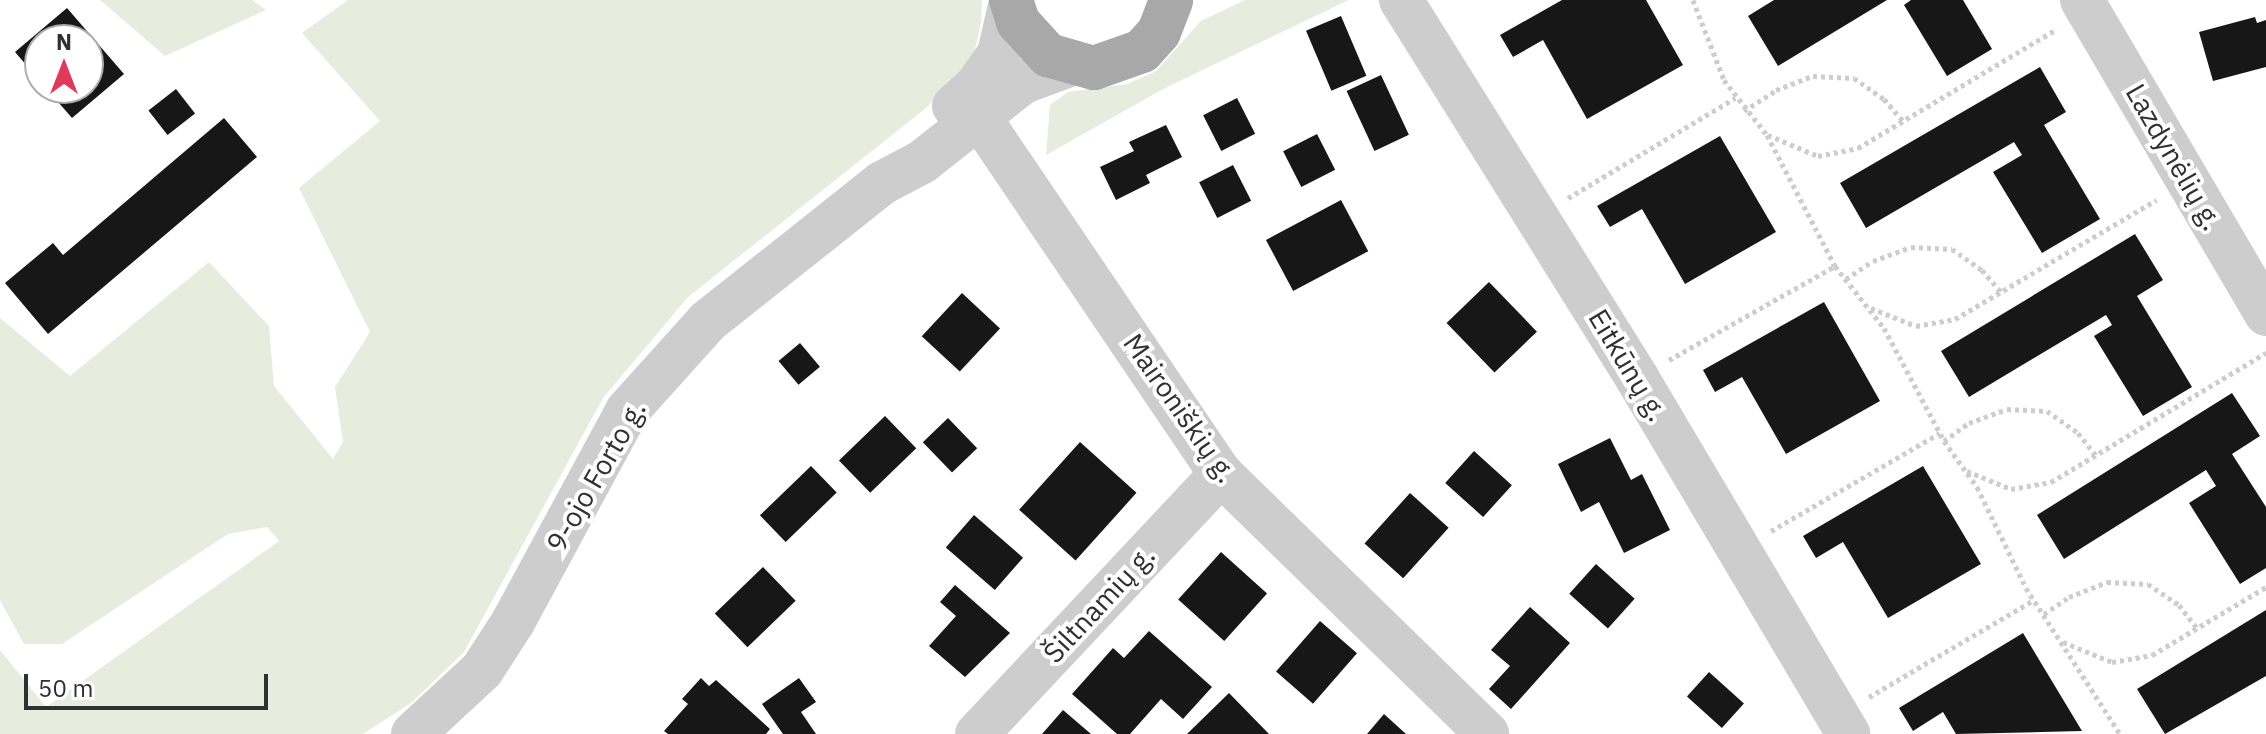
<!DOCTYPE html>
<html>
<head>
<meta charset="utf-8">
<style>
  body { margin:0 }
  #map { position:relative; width:2266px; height:734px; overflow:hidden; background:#fff; font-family:"IBM Plex Sans",sans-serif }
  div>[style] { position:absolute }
  .green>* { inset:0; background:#e8ecde }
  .building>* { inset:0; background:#171717; transform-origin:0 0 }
  .path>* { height:5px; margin-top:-2.5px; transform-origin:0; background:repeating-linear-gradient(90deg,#cdcdcd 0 4px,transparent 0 8px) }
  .minor>* { height:44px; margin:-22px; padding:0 22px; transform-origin:22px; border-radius:22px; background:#cdcdcd }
  .major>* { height:44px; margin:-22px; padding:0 22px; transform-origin:22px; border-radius:22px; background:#a8a8a8 }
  span { translate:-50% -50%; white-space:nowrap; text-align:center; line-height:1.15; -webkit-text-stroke:8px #fff; paint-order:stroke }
  .street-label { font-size:28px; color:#303030 }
  .north { position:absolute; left:24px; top:24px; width:80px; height:80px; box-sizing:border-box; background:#fff; border:2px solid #acacac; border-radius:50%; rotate:0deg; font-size:22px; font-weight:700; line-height:32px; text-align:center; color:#303030 }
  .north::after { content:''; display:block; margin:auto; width:28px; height:36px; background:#df3a5d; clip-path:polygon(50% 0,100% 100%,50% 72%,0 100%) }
  .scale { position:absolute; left:24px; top:674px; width:244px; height:36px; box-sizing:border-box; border:4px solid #303030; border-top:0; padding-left:10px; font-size:24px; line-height:28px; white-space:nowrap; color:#303030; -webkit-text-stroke:6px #fff; paint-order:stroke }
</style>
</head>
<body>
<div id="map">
  <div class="green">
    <div style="clip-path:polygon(100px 0,252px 0,266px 10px,165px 56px)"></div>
    <div style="clip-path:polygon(348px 0,982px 0,981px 23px,973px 58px,926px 108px,688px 297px,603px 398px,464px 652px,411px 703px,363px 734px,0 734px,0 650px,46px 707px,279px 541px,267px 527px,228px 534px,62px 644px,24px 644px,0 600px,0 318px,70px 376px,209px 262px,269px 326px,274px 386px,333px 459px,343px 442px,335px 387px,370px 332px,299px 188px,380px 121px,302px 33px)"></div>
    <div style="clip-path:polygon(1245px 0,1349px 0,1165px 88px,1046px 155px,1050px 105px,1068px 92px,1127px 84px,1156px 71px,1201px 21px)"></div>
  </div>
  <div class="building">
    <div style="clip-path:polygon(1562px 0,1646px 0,1683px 65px,1587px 119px,1543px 40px,1513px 57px,1500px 35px)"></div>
    <div style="clip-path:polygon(1774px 0,1887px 0,1778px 66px,1748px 16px)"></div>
    <div style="clip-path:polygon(1911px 0,1963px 0,1992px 49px,1947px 76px,1904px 5px)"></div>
    <div style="clip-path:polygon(67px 8px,124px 74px,72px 118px,46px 88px,88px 88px,88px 40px,40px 40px,40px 81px,15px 52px)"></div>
    <div style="left:1341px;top:16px;width:65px;height:38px;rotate:67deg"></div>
    <div style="clip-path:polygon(2255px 17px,2257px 23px,2266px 20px,2266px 67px,2213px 81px,2199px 32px)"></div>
    <div style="clip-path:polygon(2040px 67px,2066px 112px,2044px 125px,2100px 219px,2042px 253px,1993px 172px,2022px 155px,2014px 142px,1866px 228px,1840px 183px)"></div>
    <div style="left:1381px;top:75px;width:66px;height:38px;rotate:65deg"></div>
    <div style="left:176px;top:89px;width:31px;height:35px;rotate:52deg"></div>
    <div style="left:1237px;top:98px;width:40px;height:38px;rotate:63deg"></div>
    <div style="clip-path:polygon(224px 118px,257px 157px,48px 334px,5px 283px,53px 243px,63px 255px)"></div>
    <div style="clip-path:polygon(1166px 125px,1182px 157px,1146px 175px,1150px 183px,1116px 200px,1100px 167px,1134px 151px,1129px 142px)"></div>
    <div style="left:1317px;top:134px;width:40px;height:38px;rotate:63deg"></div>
    <div style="clip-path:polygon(1720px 136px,1776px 232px,1685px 284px,1642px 209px,1610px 227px,1597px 206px)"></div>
    <div style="left:1233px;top:165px;width:40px;height:38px;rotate:63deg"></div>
    <div style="left:1341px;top:200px;width:58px;height:85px;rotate:62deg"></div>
    <div style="clip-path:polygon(2135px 234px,2163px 280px,2137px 296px,2192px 387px,2143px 416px,2094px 336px,2112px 325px,2106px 315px,1969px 397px,1941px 351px)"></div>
    <div style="left:1489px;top:282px;width:69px;height:59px;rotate:46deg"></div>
    <div style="left:962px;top:293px;width:52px;height:59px;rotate:43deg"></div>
    <div style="clip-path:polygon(1824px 302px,1880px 401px,1786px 454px,1742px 377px,1715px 392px,1703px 370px)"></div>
    <div style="left:800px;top:343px;width:31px;height:28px;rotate:50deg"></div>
    <div style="clip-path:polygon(2232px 393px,2260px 436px,2232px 454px,2266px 507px,2266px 568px,2240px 584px,2189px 503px,2216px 486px,2206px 470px,2064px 559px,2037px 515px)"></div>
    <div style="left:885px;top:416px;width:45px;height:64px;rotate:46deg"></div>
    <div style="left:948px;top:418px;width:42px;height:35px;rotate:46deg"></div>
    <div style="clip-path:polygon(1610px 438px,1631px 480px,1642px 474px,1670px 530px,1624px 553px,1599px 502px,1581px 512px,1558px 464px)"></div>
    <div style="left:1080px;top:442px;width:76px;height:91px;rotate:42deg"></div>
    <div style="left:1474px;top:451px;width:51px;height:43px;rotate:42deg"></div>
    <div style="left:811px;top:466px;width:37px;height:71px;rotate:46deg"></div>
    <div style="clip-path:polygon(1923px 466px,1981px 564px,1888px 618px,1843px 542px,1816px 558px,1803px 536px)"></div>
    <div style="left:1410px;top:493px;width:52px;height:68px;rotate:42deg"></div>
    <div style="left:974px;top:515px;width:65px;height:43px;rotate:41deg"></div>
    <div style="left:1221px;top:552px;width:62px;height:64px;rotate:42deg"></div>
    <div style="left:1596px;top:564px;width:52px;height:40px;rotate:42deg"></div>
    <div style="left:763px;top:567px;width:47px;height:67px;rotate:46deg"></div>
    <div style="clip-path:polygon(955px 585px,1010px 633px,965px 677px,929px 646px,956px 616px,940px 602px)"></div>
    <div style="clip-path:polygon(1530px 607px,1570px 643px,1511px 709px,1489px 689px,1510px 666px,1491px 650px)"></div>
    <div style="clip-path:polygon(2266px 610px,2266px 676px,2165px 734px,2137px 689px)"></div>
    <div style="left:1320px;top:621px;width:49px;height:67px;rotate:41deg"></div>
    <div style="clip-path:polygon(1149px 631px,1212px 687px,1183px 719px,1161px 699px,1130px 734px,1117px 734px,1072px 694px,1113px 648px,1124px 658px)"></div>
    <div style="clip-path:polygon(2023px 633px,2082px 731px,1956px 734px,1943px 712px,1913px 731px,1899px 708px)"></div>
    <div style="left:1709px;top:672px;width:47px;height:33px;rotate:42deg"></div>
    <div style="clip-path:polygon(701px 678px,709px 686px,716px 680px,770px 729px,766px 734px,668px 734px,664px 731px,688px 704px,682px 699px)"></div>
    <div style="clip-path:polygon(799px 678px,816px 702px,801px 712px,816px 734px,783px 734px,762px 704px)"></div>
    <div style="clip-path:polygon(1229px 693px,1269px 734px,1187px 734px)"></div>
    <div style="clip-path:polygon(1063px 710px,1091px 734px,1042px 734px)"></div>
    <div style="clip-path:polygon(1384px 714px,1406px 734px,1367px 734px)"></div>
  </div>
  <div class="path">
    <div style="left:1693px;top:0;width:86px;rotate:68.8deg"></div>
    <div style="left:1724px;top:80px;width:70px;rotate:52deg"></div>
    <div style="left:1767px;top:135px;width:148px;rotate:62.6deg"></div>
    <div style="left:1835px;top:266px;width:79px;rotate:51.7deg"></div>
    <div style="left:1884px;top:328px;width:128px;rotate:62deg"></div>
    <div style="left:1944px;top:441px;width:57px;rotate:54.3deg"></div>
    <div style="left:1977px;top:487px;width:112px;rotate:64.1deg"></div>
    <div style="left:2026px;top:588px;width:174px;rotate:57.2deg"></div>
    <div style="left:1744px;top:111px;width:38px;rotate:-33deg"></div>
    <div style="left:1776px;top:90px;width:40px;rotate:-21deg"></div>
    <div style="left:1813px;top:76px;width:41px;rotate:2.8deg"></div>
    <div style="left:1854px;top:78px;width:37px;rotate:35deg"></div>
    <div style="left:1884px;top:99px;width:29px;rotate:49deg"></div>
    <div style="left:1768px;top:135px;width:54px;rotate:22.8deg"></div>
    <div style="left:1818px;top:156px;width:41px;rotate:-11.3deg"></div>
    <div style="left:1858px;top:148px;width:232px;rotate:-30.9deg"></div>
    <div style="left:1568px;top:198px;width:195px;rotate:-30.9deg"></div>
    <div style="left:1846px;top:279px;width:32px;rotate:-34deg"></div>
    <div style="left:1873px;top:261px;width:40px;rotate:-20.2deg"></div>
    <div style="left:1911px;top:247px;width:41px;rotate:2.8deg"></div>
    <div style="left:1952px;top:249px;width:37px;rotate:35deg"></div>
    <div style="left:1982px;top:270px;width:29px;rotate:49deg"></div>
    <div style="left:1871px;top:308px;width:48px;rotate:21.8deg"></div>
    <div style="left:1916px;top:326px;width:40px;rotate:-10deg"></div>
    <div style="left:1955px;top:319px;width:234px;rotate:-30.6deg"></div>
    <div style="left:1669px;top:360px;width:191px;rotate:-29.5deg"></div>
    <div style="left:1944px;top:441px;width:31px;rotate:-36deg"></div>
    <div style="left:1969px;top:423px;width:40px;rotate:-20.2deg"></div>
    <div style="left:2007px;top:409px;width:40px;rotate:2.9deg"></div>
    <div style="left:2047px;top:411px;width:38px;rotate:35deg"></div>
    <div style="left:2078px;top:433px;width:28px;rotate:51deg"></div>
    <div style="left:1967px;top:471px;width:48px;rotate:22.2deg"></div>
    <div style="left:2011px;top:489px;width:41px;rotate:-9.9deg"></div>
    <div style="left:2051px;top:482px;width:251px;rotate:-31deg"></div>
    <div style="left:1771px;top:531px;width:195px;rotate:-30.1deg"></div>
    <div style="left:2044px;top:614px;width:30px;rotate:-34deg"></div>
    <div style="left:2069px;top:597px;width:41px;rotate:-21.5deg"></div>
    <div style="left:2107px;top:582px;width:41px;rotate:2.8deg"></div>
    <div style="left:2148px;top:584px;width:37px;rotate:34deg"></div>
    <div style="left:2179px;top:605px;width:29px;rotate:52deg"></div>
    <div style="left:2063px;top:642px;width:53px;rotate:22.2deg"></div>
    <div style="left:2112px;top:662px;width:41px;rotate:-9.9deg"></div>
    <div style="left:2152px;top:655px;width:133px;rotate:-30.8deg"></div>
    <div style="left:1869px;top:697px;width:191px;rotate:-30.5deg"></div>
  </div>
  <div class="minor">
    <div style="left:1401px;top:0;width:446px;rotate:58deg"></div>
    <div style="left:1637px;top:378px;width:414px;rotate:59.3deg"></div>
    <div style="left:2082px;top:0;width:364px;rotate:59.6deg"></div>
    <div style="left:975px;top:88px;width:29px;rotate:82deg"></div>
    <div style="left:979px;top:117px;width:431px;rotate:55.9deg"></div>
    <div style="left:1221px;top:474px;width:372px;rotate:44.3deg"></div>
    <div style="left:954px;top:106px;width:28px;rotate:-41deg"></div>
    <div style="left:975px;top:88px;width:42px;rotate:-54.8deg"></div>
    <div style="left:999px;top:54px;width:54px;rotate:-77.2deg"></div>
    <div style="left:413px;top:734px;width:94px;rotate:-42.8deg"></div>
    <div style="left:482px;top:670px;width:57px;rotate:-57.1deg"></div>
    <div style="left:513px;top:622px;width:240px;rotate:-61.6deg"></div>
    <div style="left:627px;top:411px;width:121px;rotate:-48deg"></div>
    <div style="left:708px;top:321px;width:222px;rotate:-38.4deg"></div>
    <div style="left:882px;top:183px;width:45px;rotate:-27.7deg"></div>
    <div style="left:922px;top:162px;width:129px;rotate:-38.4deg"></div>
    <div style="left:1023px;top:82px;width:49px;rotate:-20.3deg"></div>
    <div style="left:977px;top:734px;width:357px;rotate:-46.8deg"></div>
  </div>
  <div class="major">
    <div style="left:1011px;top:0;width:23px;rotate:72deg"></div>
    <div style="left:1018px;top:22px;width:45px;rotate:47.7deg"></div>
    <div style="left:1048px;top:55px;width:48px;rotate:15.8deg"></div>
    <div style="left:1094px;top:68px;width:51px;rotate:-19.5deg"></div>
    <div style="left:1142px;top:51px;width:25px;rotate:-48deg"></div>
    <div style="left:1159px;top:32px;width:34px;rotate:-69deg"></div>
  </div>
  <div class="street-label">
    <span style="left:2174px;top:157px;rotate:60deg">Lazdynėlių g.</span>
    <span style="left:1628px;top:365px;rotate:59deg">Eitkūnų g.</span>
    <span style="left:1180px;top:408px;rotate:55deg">Maironiškių g.</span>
    <span style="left:596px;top:476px;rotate:-60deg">9-ojo Forto g.</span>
    <span style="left:1099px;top:604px;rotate:-47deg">Šiltnamių g.</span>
  </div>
  <div class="north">N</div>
  <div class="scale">50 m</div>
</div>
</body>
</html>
